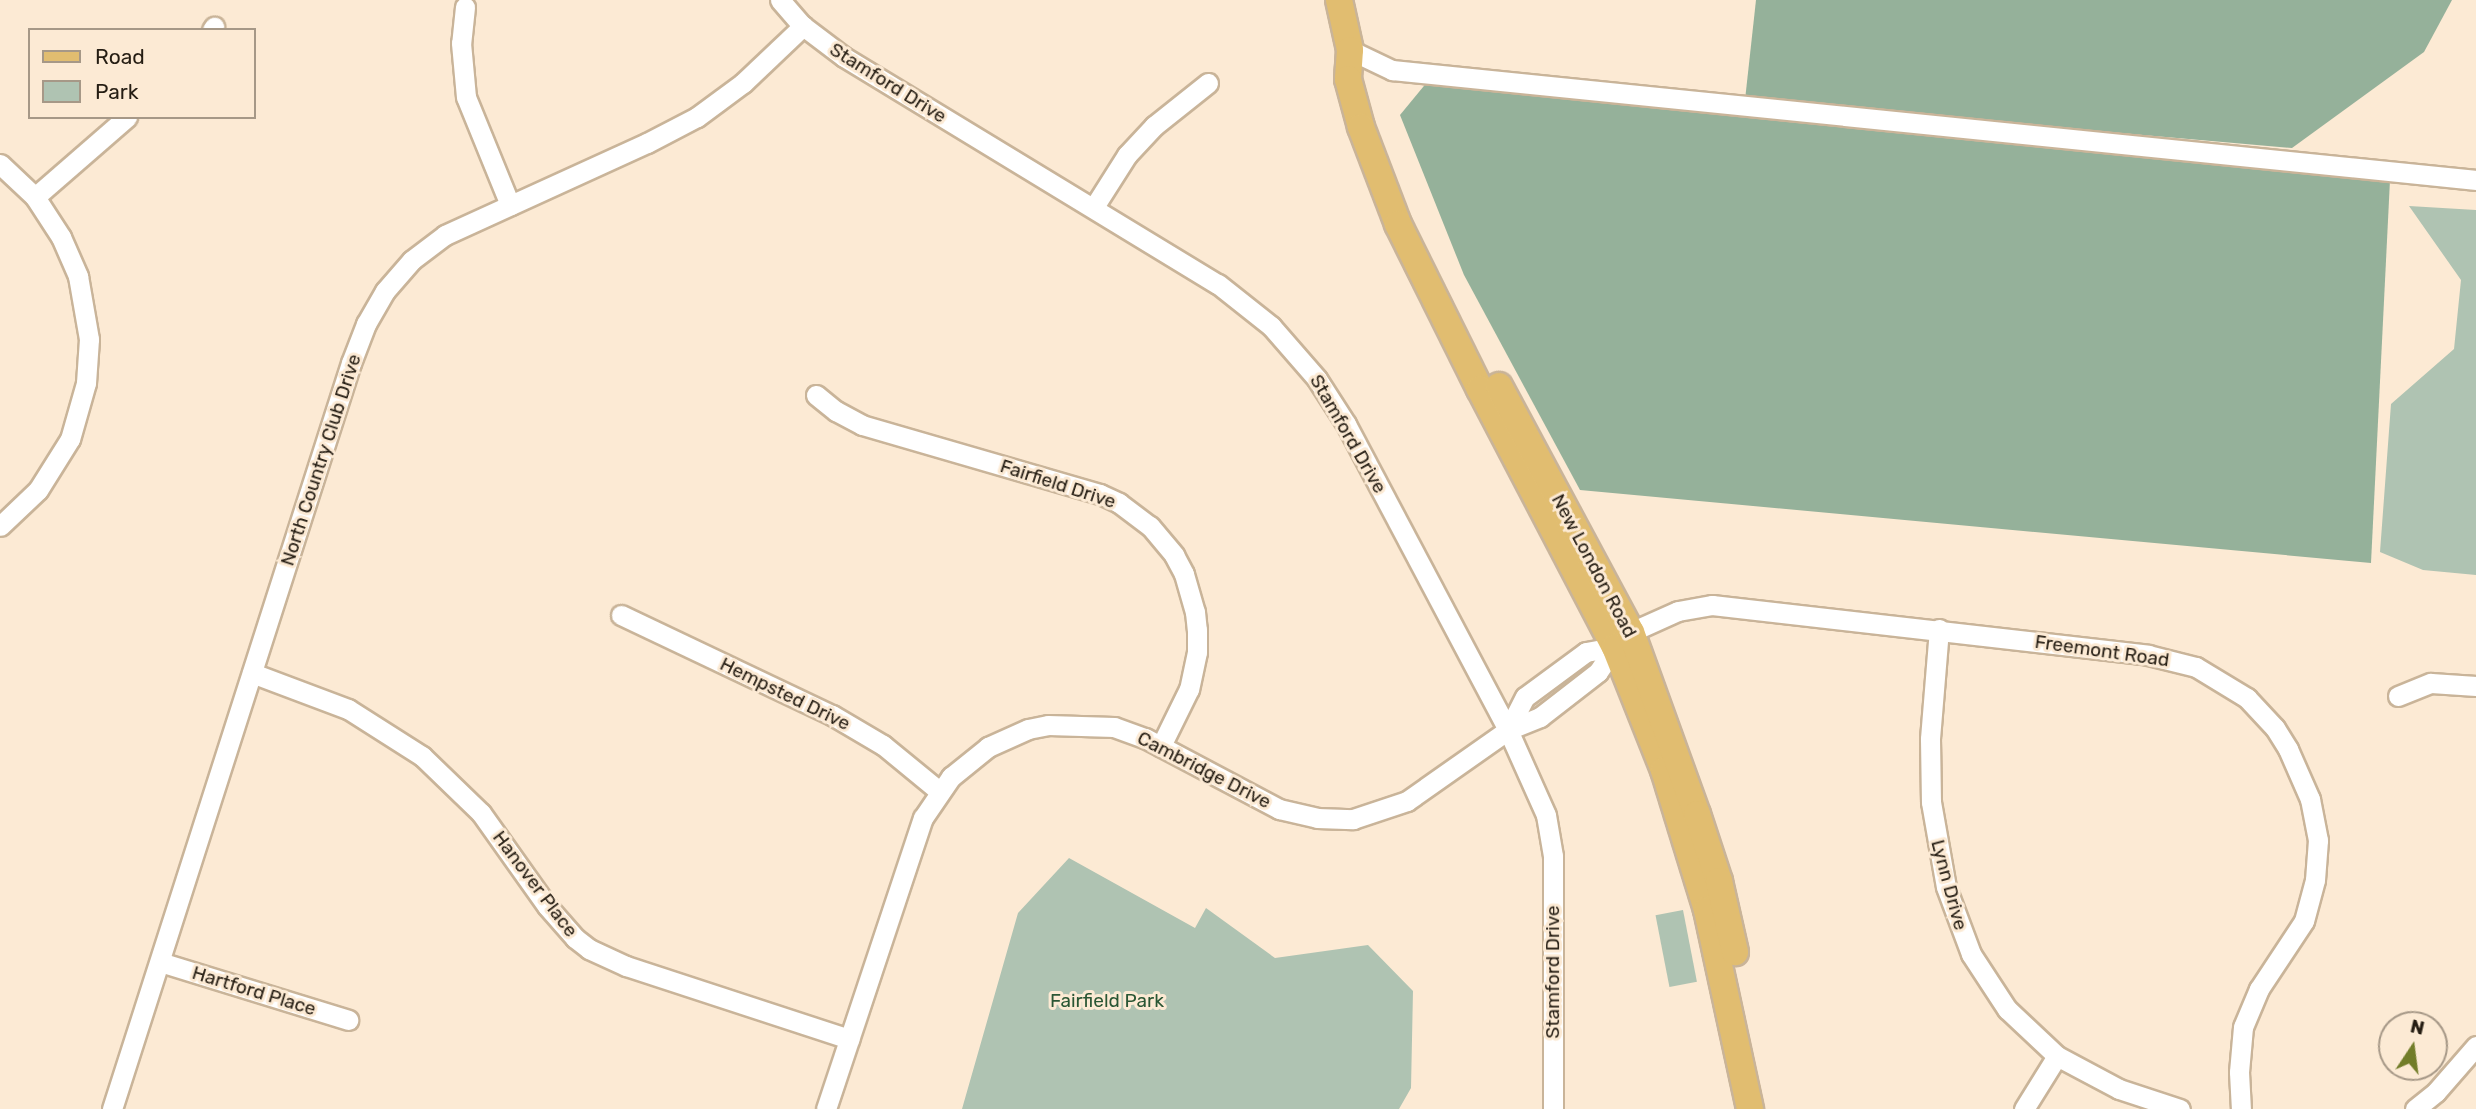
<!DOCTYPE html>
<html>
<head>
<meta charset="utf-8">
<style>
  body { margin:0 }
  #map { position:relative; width:2476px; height:1109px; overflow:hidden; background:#fcead4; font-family:Rubik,sans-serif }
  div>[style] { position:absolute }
  .green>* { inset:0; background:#afc3b2; transform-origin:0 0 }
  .forest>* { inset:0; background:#95b19a }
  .roads { filter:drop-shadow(2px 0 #c9b499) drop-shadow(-2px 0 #c9b499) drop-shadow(0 2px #c9b499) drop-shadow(0 -2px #c9b499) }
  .minor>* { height:19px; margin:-9.5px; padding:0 9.5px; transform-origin:9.5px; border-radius:9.5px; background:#fff }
  .major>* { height:26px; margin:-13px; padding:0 13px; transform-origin:13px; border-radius:13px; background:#e1bd70 }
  span { translate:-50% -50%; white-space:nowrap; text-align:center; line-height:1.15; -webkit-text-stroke:6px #fcead4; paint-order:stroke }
  .street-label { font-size:19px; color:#251d13 }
  .park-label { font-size:19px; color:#2a5634 }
  .legend { position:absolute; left:28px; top:28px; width:228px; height:91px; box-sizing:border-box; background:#fcead4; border:2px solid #a69887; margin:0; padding:9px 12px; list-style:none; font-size:21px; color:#251d13 }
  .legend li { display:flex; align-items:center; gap:14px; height:35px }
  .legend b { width:35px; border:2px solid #a69887 }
  .north { position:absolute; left:2378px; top:1011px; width:70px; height:70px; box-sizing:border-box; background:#fcead4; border:2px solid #a69887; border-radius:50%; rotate:13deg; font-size:19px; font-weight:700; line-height:28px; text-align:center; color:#251d13 }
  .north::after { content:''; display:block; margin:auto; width:24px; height:32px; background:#727d29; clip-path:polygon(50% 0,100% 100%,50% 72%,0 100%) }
</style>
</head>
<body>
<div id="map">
  <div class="green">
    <div style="clip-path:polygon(2409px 206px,2476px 210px,2476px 575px,2423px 570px,2380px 552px,2391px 404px,2454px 349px,2461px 280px)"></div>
    <div style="clip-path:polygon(1069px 858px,1195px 928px,1206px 908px,1275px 958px,1368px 945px,1413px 991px,1411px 1088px,1399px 1109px,962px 1109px,1018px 913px)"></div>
    <div style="left:1683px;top:910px;width:73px;height:28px;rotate:79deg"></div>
  </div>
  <div class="forest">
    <div style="clip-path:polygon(1756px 0,2452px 0,2424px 52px,2292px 148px,1745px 100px)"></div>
    <div style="clip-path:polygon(1428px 81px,2390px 180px,2371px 563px,1580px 490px,1464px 275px,1400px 115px)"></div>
  </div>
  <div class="roads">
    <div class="minor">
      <div style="left:780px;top:0;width:35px;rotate:49deg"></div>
      <div style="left:803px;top:26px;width:51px;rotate:37.1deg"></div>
      <div style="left:844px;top:57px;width:437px;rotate:31.3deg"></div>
      <div style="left:1218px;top:284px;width:68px;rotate:38.4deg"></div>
      <div style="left:1271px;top:326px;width:70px;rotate:49deg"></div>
      <div style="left:1317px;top:379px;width:54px;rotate:57.2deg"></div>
      <div style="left:1346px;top:424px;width:346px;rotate:62.1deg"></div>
      <div style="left:1508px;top:730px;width:93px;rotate:65.9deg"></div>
      <div style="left:1546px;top:815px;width:42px;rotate:80.3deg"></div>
      <div style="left:1553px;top:856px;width:253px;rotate:90deg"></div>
      <div style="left:465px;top:7px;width:36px;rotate:96deg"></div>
      <div style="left:461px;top:43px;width:54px;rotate:84.7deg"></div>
      <div style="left:466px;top:97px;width:117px;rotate:67.8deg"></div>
      <div style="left:212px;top:30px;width:4px;rotate:-56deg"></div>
      <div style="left:1350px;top:50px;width:47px;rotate:25.5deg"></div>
      <div style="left:1392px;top:70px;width:1090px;rotate:5.79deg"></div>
      <div style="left:0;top:164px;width:48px;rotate:43.3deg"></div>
      <div style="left:35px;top:197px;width:48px;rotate:57deg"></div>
      <div style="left:61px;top:237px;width:43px;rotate:66.4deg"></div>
      <div style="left:78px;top:276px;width:64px;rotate:80.1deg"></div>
      <div style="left:89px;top:339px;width:44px;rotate:93.9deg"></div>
      <div style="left:86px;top:383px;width:58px;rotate:105.9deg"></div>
      <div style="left:70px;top:439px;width:60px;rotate:122.1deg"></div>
      <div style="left:38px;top:490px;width:52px;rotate:136.5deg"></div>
      <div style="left:35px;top:197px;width:122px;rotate:-41deg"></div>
      <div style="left:1094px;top:207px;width:62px;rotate:-57.6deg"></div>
      <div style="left:1127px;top:155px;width:40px;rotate:-47deg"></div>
      <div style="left:1154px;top:126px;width:69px;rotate:-38.5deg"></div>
      <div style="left:816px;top:395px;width:26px;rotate:39deg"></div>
      <div style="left:836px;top:411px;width:30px;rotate:28deg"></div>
      <div style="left:862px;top:425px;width:248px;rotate:16.2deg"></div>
      <div style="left:1100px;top:494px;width:21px;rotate:25deg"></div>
      <div style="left:1119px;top:503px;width:39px;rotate:37deg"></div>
      <div style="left:1150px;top:526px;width:38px;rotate:50deg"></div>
      <div style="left:1174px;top:555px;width:21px;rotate:62deg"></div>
      <div style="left:1184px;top:574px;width:40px;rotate:74deg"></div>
      <div style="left:1195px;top:612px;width:18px;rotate:84deg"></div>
      <div style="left:1197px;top:630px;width:22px;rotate:90deg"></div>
      <div style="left:1197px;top:652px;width:38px;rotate:102deg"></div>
      <div style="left:1189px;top:689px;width:64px;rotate:116.2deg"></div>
      <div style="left:621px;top:615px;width:233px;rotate:25.4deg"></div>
      <div style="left:832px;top:715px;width:59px;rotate:30.5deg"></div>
      <div style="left:883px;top:745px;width:72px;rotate:39.4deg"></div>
      <div style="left:1939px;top:629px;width:110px;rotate:94.7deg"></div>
      <div style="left:1930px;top:739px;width:63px;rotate:89.1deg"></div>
      <div style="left:1931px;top:802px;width:86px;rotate:80deg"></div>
      <div style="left:1946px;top:887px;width:72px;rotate:69.5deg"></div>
      <div style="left:1971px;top:954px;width:66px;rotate:56.8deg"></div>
      <div style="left:2007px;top:1009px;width:69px;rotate:43.2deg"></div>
      <div style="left:2057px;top:1056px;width:70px;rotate:28deg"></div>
      <div style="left:2119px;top:1089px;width:64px;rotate:18.2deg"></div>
      <div style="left:252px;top:673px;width:103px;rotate:20.6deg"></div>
      <div style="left:348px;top:709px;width:88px;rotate:32.4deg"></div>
      <div style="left:422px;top:756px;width:82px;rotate:44deg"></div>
      <div style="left:481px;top:813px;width:114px;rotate:54.6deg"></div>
      <div style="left:547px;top:906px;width:43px;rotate:48.8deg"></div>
      <div style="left:575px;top:938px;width:18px;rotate:38deg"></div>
      <div style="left:589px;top:949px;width:41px;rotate:24.7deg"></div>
      <div style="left:626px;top:966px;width:235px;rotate:18.1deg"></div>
      <div style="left:2398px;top:696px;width:35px;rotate:-22deg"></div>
      <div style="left:2431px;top:683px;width:45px;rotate:3.8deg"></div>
      <div style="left:1508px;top:730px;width:37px;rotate:-63deg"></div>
      <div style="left:1525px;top:697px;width:76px;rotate:-36.4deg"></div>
      <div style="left:1586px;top:652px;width:29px;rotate:-10deg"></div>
      <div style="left:160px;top:962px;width:197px;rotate:17.1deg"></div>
      <div style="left:112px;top:1109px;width:783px;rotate:-72.24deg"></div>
      <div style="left:351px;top:363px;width:42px;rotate:-69deg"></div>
      <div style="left:366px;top:324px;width:38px;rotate:-60deg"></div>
      <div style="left:385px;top:291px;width:41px;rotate:-48.9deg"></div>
      <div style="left:412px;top:260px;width:41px;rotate:-37.1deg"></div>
      <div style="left:445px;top:235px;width:222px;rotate:-24.5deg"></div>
      <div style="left:647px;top:143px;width:56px;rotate:-27.5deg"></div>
      <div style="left:697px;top:117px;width:57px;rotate:-36.5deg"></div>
      <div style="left:743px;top:83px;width:83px;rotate:-43.5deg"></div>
      <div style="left:826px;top:1109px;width:307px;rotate:-71.6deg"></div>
      <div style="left:923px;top:818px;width:50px;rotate:-55.7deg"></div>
      <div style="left:951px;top:777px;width:48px;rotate:-39deg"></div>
      <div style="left:988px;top:747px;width:44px;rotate:-24.2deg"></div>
      <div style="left:1028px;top:729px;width:20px;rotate:-11deg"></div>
      <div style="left:1048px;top:725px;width:66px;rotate:1.7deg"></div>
      <div style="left:1114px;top:727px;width:33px;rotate:20deg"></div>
      <div style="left:1145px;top:738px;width:152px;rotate:27.9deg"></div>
      <div style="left:1279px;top:809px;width:39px;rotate:13deg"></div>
      <div style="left:1317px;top:818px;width:36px;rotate:2deg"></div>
      <div style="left:1353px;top:819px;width:57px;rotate:-18.4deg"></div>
      <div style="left:1407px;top:801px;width:123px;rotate:-35.1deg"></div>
      <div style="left:1508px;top:730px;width:35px;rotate:-22deg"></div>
      <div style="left:1540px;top:717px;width:73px;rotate:-37.8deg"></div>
      <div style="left:1598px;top:672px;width:30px;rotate:-56deg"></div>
      <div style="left:1615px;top:647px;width:22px;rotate:-43deg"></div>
      <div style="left:1631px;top:632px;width:51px;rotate:-24.1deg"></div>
      <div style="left:1678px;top:611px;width:35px;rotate:-10deg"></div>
      <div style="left:1712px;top:605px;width:439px;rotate:6.5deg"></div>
      <div style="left:2148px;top:655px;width:49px;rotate:14deg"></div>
      <div style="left:2196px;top:667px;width:60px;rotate:31.3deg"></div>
      <div style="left:2247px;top:698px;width:41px;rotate:47deg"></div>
      <div style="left:2275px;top:728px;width:25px;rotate:58deg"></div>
      <div style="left:2288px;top:749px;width:55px;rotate:66.3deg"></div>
      <div style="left:2310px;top:799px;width:42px;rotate:79deg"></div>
      <div style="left:2318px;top:840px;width:40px;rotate:94.3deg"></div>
      <div style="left:2315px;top:880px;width:42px;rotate:105deg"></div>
      <div style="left:2304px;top:921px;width:82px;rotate:123.5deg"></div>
      <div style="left:2259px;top:989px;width:41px;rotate:112.8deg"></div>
      <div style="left:2243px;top:1027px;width:45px;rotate:95.1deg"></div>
      <div style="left:2239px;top:1072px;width:37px;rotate:87deg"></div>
      <div style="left:2024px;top:1109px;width:62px;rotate:-58.1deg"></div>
      <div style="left:2415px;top:1109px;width:27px;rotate:-39deg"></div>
      <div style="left:2436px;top:1092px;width:61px;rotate:-49deg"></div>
    </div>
    <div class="major">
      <div style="left:1339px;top:0;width:51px;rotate:77.6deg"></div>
      <div style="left:1350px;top:50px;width:29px;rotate:94deg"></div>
      <div style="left:1348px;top:79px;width:50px;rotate:74.8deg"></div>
      <div style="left:1361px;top:127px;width:104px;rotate:69.1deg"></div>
      <div style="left:1398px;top:224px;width:184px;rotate:63.6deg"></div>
      <div style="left:1480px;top:389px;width:291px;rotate:62.4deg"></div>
      <div style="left:1615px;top:647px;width:132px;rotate:68.3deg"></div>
      <div style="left:1664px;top:770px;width:146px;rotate:72.9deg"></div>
      <div style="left:1707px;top:910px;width:204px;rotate:77.8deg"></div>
      <div style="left:1499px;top:386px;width:279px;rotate:61.8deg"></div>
      <div style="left:1631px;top:632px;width:194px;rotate:70.1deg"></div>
      <div style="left:1697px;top:814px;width:71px;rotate:71.8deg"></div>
      <div style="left:1719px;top:881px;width:73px;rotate:77.3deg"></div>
    </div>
  </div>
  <div class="street-label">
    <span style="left:888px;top:83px;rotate:32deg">Stamford Drive</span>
    <span style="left:1348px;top:434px;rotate:60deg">Stamford Drive</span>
    <span style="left:321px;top:460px;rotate:-72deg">North Country Club Drive</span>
    <span style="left:1058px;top:484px;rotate:18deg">Fairfield Drive</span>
    <span style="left:1594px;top:566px;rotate:62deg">New London Road</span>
    <span style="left:2102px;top:651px;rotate:8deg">Freemont Road</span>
    <span style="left:785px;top:694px;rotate:26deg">Hempsted Drive</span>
    <span style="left:1204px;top:770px;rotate:27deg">Cambridge Drive</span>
    <span style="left:535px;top:884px;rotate:53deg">Hanover Place</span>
    <span style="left:1949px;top:885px;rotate:75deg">Lynn Drive</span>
    <span style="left:1553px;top:972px;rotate:-90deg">Stamford Drive</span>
    <span style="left:254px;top:991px;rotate:17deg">Hartford Place</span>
  </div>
  <div class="park-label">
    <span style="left:1107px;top:1001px">Fairfield Park</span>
  </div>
  <ul class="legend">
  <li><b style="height:9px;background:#e1bd70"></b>Road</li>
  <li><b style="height:19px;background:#afc3b2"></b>Park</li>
  </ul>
  <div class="north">N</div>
</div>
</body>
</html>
